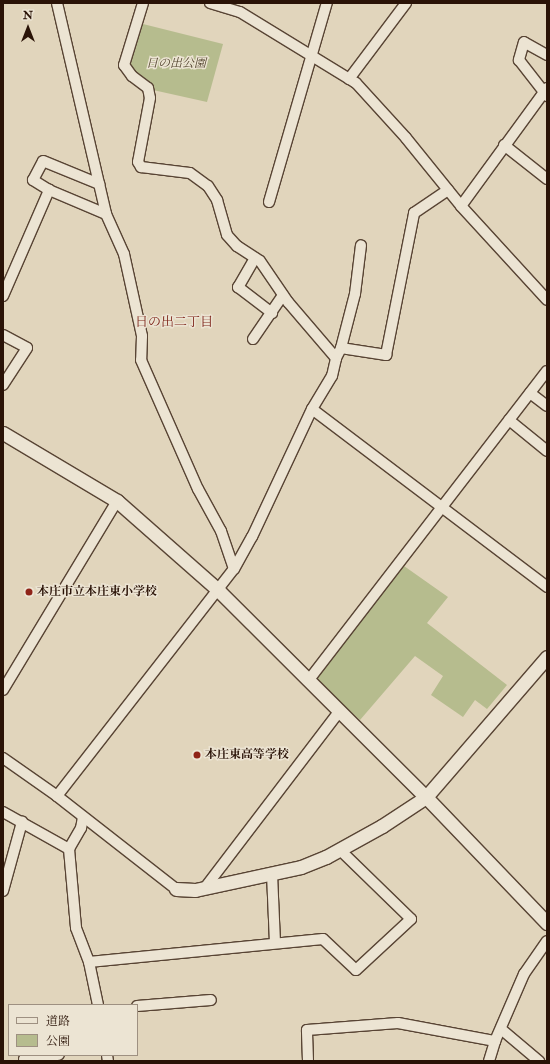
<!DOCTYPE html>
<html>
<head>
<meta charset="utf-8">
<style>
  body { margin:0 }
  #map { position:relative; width:550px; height:1064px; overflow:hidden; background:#e1d5bc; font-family:"IM FELL Double Pica","Noto Serif JP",serif }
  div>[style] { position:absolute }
  .green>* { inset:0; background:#b6bc8e }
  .roads { filter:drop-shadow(1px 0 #584434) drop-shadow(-1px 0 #584434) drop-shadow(0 1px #584434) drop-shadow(0 -1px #584434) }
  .minor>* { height:10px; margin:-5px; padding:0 5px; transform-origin:5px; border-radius:5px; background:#ece4d3 }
  .tertiary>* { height:13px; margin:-6.5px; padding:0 6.5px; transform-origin:6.5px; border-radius:6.5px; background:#ece4d3 }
  .dots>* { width:11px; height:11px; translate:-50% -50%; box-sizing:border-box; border:2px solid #ece4d3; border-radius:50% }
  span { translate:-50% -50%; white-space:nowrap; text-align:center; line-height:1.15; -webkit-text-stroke:3px #ece4d3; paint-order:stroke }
  .park-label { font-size:12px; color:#544630; font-style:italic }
  .poi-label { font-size:12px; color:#2a1307; font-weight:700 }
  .left { translate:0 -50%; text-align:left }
  .neighbourhood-label { font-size:13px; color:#7a1f14 }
  .frame { position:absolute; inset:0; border:4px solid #2a1307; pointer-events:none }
  .legend { position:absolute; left:8px; top:1004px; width:130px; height:52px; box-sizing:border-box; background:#ece4d3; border:1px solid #9e9081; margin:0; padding:5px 7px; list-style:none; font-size:12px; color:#2a1307 }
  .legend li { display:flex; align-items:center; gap:8px; height:20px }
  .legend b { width:20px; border:1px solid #9e9081 }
  .north { position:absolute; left:8px; top:8px; width:40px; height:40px; -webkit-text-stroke:3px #ece4d3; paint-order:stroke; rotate:0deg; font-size:11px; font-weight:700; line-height:16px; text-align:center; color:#2a1307 }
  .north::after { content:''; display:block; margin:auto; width:14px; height:18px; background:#2a1307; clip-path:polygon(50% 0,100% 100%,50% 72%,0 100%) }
</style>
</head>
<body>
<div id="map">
  <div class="green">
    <div style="clip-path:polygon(143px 24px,223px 44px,207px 102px,153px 90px,134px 74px,130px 66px)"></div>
    <div style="clip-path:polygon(404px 566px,448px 597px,427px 623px,507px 685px,487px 709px,475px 700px,463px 717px,431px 695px,443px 676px,415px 656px,360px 720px,316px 679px)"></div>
  </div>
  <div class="roads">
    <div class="minor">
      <div style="left:57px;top:3px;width:217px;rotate:76.9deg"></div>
      <div style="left:106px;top:214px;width:44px;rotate:65.8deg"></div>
      <div style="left:124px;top:254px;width:84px;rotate:77.6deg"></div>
      <div style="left:142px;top:336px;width:24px;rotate:92deg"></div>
      <div style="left:141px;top:360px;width:141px;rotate:66.2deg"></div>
      <div style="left:198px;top:489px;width:48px;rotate:61.3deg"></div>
      <div style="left:221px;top:531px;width:40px;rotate:71.1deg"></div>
      <div style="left:143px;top:3px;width:65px;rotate:107deg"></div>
      <div style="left:124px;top:65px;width:14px;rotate:54deg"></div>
      <div style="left:132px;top:76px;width:20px;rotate:37deg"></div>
      <div style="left:148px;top:88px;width:10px;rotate:79deg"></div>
      <div style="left:150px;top:98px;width:65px;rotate:100.6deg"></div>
      <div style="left:138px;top:162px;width:6px;rotate:59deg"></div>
      <div style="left:141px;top:167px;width:49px;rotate:7deg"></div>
      <div style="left:190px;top:173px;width:22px;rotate:36deg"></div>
      <div style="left:208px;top:186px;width:17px;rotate:57deg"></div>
      <div style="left:217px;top:200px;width:36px;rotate:74deg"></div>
      <div style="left:227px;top:235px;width:15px;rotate:48deg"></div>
      <div style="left:237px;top:246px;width:27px;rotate:33deg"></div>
      <div style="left:260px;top:261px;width:50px;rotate:55.7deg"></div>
      <div style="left:288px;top:302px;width:74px;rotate:49.4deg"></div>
      <div style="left:210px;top:3px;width:31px;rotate:17deg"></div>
      <div style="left:240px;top:12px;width:136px;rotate:31.5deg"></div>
      <div style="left:356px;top:83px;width:74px;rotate:47.7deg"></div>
      <div style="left:406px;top:138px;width:87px;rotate:51deg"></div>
      <div style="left:461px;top:206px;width:127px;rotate:47.5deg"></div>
      <div style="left:547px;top:55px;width:26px;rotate:-151deg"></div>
      <div style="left:524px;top:42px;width:19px;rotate:106deg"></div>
      <div style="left:519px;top:60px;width:46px;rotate:52.1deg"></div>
      <div style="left:349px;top:79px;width:95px;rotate:-53.1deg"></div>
      <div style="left:504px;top:145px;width:55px;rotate:38.3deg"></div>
      <div style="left:49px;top:190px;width:19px;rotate:-148deg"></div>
      <div style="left:33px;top:180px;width:21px;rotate:-62deg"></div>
      <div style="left:43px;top:161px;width:61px;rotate:22.3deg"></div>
      <div style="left:269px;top:202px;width:207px;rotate:-73.8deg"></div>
      <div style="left:461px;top:206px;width:146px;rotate:-53.9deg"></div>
      <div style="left:255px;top:258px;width:34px;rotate:120deg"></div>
      <div style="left:238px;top:287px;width:43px;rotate:37.4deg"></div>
      <div style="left:3px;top:296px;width:116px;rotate:-66.5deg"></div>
      <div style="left:49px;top:190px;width:62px;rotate:22.8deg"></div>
      <div style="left:3px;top:335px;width:27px;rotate:28deg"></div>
      <div style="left:27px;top:348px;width:44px;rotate:123deg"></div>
      <div style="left:253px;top:339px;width:53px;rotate:-55.7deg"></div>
      <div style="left:341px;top:348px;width:56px;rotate:-75.5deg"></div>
      <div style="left:355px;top:294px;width:49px;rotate:-83deg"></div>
      <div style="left:530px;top:393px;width:21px;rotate:37deg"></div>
      <div style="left:312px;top:409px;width:295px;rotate:37.1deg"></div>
      <div style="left:509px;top:420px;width:49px;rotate:39.2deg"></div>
      <div style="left:308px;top:681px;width:391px;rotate:-52.4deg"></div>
      <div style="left:3px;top:690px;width:221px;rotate:-58.9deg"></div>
      <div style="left:3px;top:758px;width:66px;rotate:35.1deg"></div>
      <div style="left:57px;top:796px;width:151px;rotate:38deg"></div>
      <div style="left:57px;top:796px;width:288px;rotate:-52.1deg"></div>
      <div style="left:234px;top:569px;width:37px;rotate:-61deg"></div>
      <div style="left:252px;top:537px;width:141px;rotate:-64.9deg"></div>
      <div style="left:312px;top:409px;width:39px;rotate:-59deg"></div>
      <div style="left:332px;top:376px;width:18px;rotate:-77deg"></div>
      <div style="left:336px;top:358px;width:11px;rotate:-63deg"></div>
      <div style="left:341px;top:348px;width:46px;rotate:8.8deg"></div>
      <div style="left:386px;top:355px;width:145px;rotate:-78.8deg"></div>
      <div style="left:414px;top:213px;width:41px;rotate:-34.1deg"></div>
      <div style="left:3px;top:812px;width:76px;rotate:29.3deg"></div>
      <div style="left:83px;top:817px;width:11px;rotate:100deg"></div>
      <div style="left:81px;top:828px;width:24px;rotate:120deg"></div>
      <div style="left:69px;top:849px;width:79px;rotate:84.9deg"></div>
      <div style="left:76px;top:928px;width:36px;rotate:69deg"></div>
      <div style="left:89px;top:962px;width:44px;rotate:78.2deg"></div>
      <div style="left:272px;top:874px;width:68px;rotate:87.5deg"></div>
      <div style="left:204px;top:889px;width:223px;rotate:-52.7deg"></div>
      <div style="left:3px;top:891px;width:72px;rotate:-74.6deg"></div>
      <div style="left:89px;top:962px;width:235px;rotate:-5.6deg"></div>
      <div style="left:323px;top:939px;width:45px;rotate:43.2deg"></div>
      <div style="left:356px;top:970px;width:75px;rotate:-42.8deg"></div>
      <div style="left:411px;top:919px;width:100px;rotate:-135.8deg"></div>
      <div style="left:137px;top:1006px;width:74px;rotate:-4.6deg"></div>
      <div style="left:501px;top:1029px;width:50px;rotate:40.1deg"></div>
      <div style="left:107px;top:1055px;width:6px;rotate:81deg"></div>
      <div style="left:24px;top:1059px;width:35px;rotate:-7deg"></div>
      <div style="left:308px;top:1061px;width:31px;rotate:-92deg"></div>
      <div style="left:307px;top:1030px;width:91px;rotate:-4.4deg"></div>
      <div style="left:398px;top:1023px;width:99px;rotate:10.5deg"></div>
      <div style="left:489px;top:1061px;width:21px;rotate:-73deg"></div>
      <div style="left:495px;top:1041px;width:73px;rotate:-66.6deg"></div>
      <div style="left:524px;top:974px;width:40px;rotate:-55.1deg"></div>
    </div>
    <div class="tertiary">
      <div style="left:3px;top:433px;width:133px;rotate:30.8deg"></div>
      <div style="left:117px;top:501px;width:136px;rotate:41.4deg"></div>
      <div style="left:219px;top:591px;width:292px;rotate:44.9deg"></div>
      <div style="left:426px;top:797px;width:175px;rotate:46.2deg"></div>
      <div style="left:176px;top:889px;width:19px;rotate:3deg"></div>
      <div style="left:195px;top:890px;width:108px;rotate:-12.2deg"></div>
      <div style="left:301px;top:867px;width:27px;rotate:-22deg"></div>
      <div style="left:326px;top:857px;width:64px;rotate:-29deg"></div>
      <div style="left:382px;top:826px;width:53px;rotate:-33.4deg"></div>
      <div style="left:426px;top:797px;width:185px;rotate:-49.2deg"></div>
    </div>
  </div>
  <div class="dots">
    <div style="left:29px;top:592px;background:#8f2418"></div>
    <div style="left:197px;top:755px;background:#8f2418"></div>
  </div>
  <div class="park-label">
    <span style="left:176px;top:64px">日の出公園</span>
  </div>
  <div class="poi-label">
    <span class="left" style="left:37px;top:592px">本庄市立本庄東小学校</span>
    <span class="left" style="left:205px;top:755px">本庄東高等学校</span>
  </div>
  <div class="neighbourhood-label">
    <span style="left:174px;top:322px">日の出二丁目</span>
  </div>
  <div class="frame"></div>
  <ul class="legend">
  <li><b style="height:5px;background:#ece4d3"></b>道路</li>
  <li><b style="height:11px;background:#b6bc8e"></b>公園</li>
  </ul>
  <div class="north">N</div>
</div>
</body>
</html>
